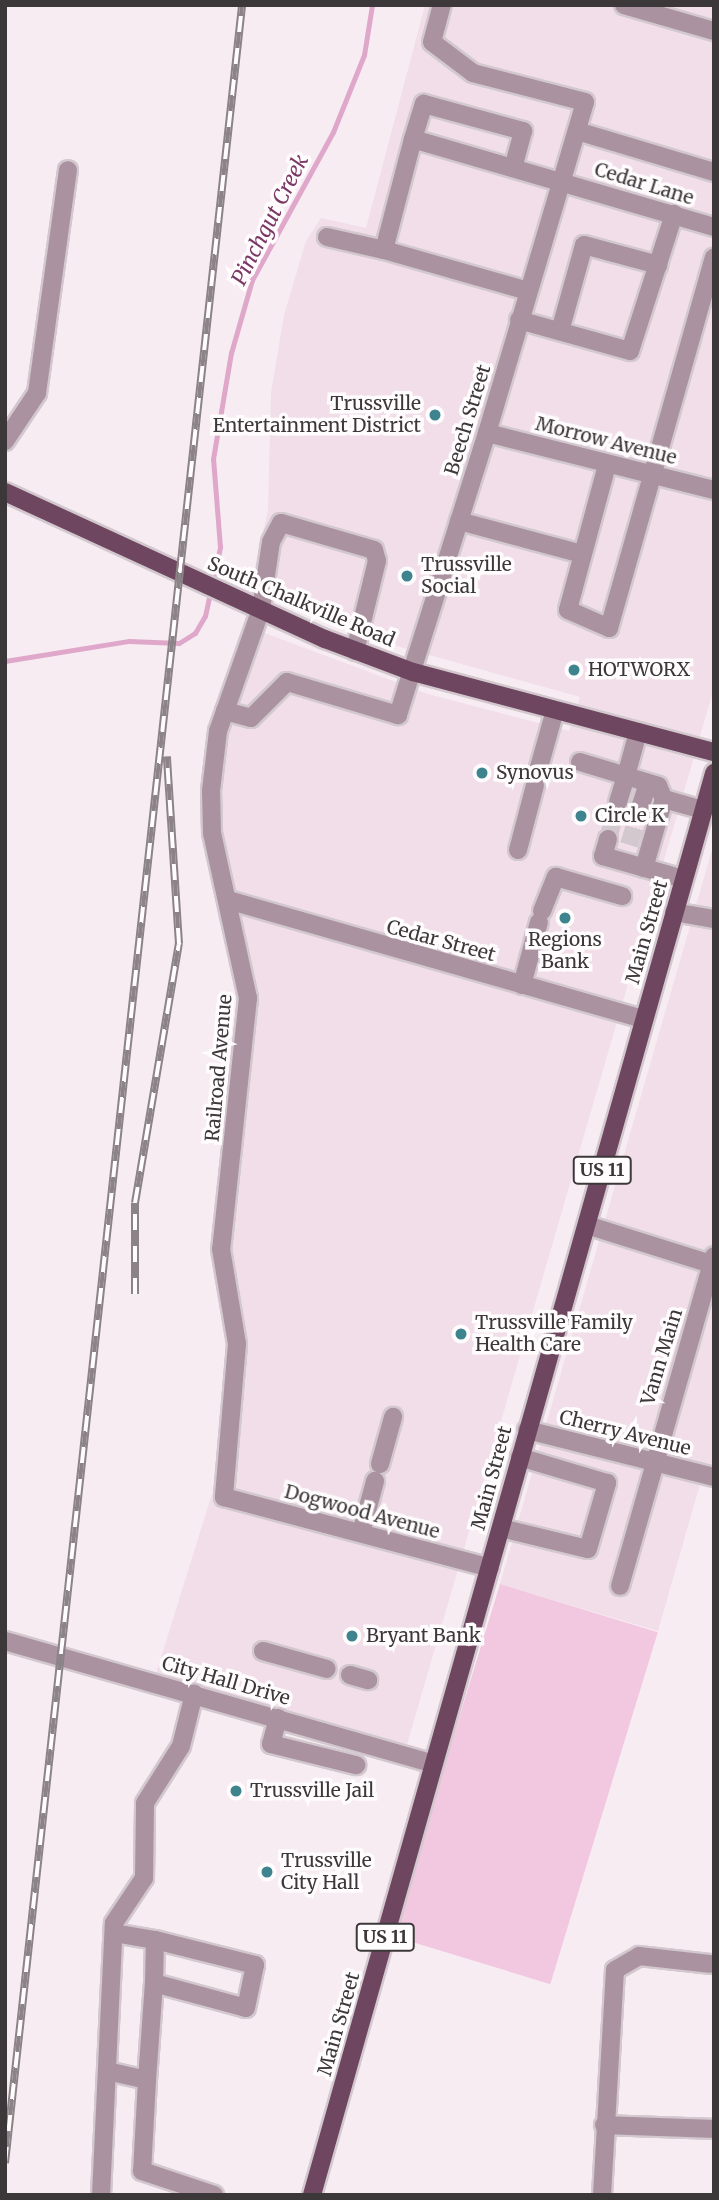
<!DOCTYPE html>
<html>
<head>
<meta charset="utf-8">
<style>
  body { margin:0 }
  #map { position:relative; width:719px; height:2200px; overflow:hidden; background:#f8ecf3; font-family:Merriweather,serif }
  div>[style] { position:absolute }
  .built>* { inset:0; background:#f1dee9 }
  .green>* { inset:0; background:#f1c8e0; transform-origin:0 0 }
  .stream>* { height:5px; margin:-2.5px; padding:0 2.5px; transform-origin:2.5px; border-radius:2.5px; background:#dfa8ca }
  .minor-tunnel>* { height:18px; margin-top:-9px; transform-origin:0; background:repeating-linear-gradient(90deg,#d2c8ce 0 18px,transparent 0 27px) }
  .roads { filter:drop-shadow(2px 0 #d2c8ce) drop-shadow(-2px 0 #d2c8ce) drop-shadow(0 2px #d2c8ce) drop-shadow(0 -2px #d2c8ce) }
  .minor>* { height:18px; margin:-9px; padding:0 9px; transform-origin:9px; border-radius:9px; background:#aa92a0 }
  .major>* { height:18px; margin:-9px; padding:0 9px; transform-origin:9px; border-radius:9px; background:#6e465f }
  .rail>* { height:8px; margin-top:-4px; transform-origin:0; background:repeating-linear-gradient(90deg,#fffcfe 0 16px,#8b8387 0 32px); box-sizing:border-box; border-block:2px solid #8b8387 }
  .dots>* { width:19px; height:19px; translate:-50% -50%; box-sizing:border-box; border:4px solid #fffcfe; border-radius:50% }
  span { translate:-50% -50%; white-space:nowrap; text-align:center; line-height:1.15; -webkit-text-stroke:7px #fffcfe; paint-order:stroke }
  .shield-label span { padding:2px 5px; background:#fffcfe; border:2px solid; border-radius:5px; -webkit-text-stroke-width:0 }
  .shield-label { font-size:18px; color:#3c383a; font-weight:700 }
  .street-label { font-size:19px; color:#3c383a }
  .poi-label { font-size:19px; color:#3c383a }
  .right { translate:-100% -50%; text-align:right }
  .left { translate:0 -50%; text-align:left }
  .water-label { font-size:21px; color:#7a3864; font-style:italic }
  .frame { position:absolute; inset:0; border:7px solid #3c383a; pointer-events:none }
</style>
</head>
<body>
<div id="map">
  <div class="built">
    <div style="clip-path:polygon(425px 5px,714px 5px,714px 688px,404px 1755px,153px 1683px,212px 1494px,223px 1497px,237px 1344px,225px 1285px,248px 1006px,211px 791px,254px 629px,428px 694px,569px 731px,580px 697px,364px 637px,250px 589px,268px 510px,271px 393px,284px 315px,306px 241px,321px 218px,366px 228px)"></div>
    <div style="clip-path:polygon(714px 843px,714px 1483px,700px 1484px,658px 1631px,500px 1584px)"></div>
  </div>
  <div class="green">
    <div style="left:500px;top:1584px;width:165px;height:368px;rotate:17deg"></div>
  </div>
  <div class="stream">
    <div style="left:5px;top:661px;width:126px;rotate:-9.2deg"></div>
    <div style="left:129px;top:641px;width:50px;rotate:2.3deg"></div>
    <div style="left:179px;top:643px;width:19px;rotate:-32deg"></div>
    <div style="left:195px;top:633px;width:20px;rotate:-60deg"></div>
    <div style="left:205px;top:616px;width:71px;rotate:-77.7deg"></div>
    <div style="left:220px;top:547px;width:88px;rotate:-94.5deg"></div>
    <div style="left:213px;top:459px;width:108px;rotate:-80.4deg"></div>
    <div style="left:231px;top:353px;width:76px;rotate:-74deg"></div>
    <div style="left:252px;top:280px;width:169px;rotate:-61.3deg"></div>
    <div style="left:333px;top:132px;width:83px;rotate:-68.1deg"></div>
    <div style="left:364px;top:55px;width:51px;rotate:-80.9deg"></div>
  </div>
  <div class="minor-tunnel">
    <div style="left:608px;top:839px;width:38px;rotate:-75deg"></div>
    <div style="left:629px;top:845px;width:39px;rotate:-73deg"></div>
  </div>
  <div class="roads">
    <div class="minor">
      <div style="left:624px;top:5px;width:94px;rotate:16.1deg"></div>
      <div style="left:577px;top:131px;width:143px;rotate:16.7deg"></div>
      <div style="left:413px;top:139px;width:37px;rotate:-73deg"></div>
      <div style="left:424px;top:104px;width:103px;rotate:15.3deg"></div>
      <div style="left:523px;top:131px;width:38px;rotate:105deg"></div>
      <div style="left:327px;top:237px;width:58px;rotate:12.8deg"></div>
      <div style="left:528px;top:291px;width:150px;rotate:-164.1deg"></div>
      <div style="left:384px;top:250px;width:115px;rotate:-75.4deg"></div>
      <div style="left:413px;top:139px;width:314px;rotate:16.3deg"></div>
      <div style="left:519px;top:320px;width:115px;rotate:15.6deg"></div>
      <div style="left:630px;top:351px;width:144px;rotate:-72.2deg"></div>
      <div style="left:560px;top:331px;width:89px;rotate:-74.4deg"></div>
      <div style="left:584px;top:245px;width:77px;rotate:15.1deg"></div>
      <div style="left:487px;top:433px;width:234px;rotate:14.1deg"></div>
      <div style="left:5px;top:441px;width:58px;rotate:-56.3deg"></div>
      <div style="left:37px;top:393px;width:225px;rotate:-82.1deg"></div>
      <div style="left:607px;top:465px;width:150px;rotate:105.1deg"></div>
      <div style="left:568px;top:610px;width:45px;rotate:23.7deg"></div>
      <div style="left:609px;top:628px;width:385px;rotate:-74.2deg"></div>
      <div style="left:459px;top:521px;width:127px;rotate:15deg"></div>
      <div style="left:355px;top:651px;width:93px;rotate:-76.3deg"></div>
      <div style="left:377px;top:561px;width:11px;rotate:-105deg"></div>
      <div style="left:374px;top:550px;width:97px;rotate:-163.8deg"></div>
      <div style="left:281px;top:523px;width:21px;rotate:118deg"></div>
      <div style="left:271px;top:542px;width:68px;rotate:98.5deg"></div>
      <div style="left:261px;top:609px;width:129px;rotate:109.4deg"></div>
      <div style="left:218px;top:731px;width:60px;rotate:96.7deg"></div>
      <div style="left:211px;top:791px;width:42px;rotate:88.6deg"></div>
      <div style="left:212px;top:833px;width:169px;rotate:77.7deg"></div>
      <div style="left:248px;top:998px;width:252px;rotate:96.1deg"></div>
      <div style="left:221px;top:1249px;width:96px;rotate:80.4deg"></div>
      <div style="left:237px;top:1344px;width:154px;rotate:94.9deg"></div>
      <div style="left:224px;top:1497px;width:275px;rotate:14.9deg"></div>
      <div style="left:225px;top:711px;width:27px;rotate:15deg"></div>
      <div style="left:251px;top:718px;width:51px;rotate:-45deg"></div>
      <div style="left:287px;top:682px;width:116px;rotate:16.6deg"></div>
      <div style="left:398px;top:715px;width:296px;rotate:-72.5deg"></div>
      <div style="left:487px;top:433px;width:345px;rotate:-73.5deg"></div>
      <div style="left:585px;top:102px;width:116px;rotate:-165.5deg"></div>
      <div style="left:473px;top:73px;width:51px;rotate:-142.9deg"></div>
      <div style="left:432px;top:42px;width:38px;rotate:-75deg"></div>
      <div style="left:638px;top:732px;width:46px;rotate:105.3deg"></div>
      <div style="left:626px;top:776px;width:34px;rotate:17deg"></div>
      <div style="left:658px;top:786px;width:14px;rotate:65deg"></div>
      <div style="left:580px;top:762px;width:48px;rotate:16.9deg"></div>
      <div style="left:626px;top:776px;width:27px;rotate:107deg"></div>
      <div style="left:538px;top:771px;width:63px;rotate:-74.4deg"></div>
      <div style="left:640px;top:808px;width:26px;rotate:-72deg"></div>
      <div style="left:608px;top:839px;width:18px;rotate:106deg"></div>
      <div style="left:603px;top:856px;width:83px;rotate:16deg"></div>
      <div style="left:518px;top:850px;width:67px;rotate:-75.3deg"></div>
      <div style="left:644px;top:868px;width:72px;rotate:-73.8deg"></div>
      <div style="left:664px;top:799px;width:41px;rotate:15.8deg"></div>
      <div style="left:228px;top:900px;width:433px;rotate:16deg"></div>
      <div style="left:542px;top:911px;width:37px;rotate:-68deg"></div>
      <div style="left:556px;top:877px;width:69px;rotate:16.1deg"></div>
      <div style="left:674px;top:912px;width:41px;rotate:9.9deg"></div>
      <div style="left:522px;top:985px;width:65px;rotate:-74.9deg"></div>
      <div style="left:587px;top:1225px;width:133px;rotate:17.5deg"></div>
      <div style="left:527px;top:1430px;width:193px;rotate:14.1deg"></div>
      <div style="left:380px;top:1464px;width:49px;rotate:-74.5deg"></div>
      <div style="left:501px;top:1528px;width:89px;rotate:13.6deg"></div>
      <div style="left:588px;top:1549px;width:69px;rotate:-73.9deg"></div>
      <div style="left:607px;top:1483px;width:91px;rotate:-163.4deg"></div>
      <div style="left:361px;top:1533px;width:54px;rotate:-74.9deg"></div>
      <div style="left:620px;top:1586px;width:343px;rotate:-74.1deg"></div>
      <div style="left:5px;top:1641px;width:446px;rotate:16deg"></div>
      <div style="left:263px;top:1651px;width:66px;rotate:15.7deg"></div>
      <div style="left:350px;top:1675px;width:19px;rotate:16deg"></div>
      <div style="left:278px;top:1718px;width:27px;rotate:105deg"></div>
      <div style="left:271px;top:1744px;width:88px;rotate:13.9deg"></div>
      <div style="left:114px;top:1933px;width:42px;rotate:9.7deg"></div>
      <div style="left:107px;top:2071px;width:41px;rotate:12.7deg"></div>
      <div style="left:147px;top:2080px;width:91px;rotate:93.1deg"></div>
      <div style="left:142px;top:2171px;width:76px;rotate:18.4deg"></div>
      <div style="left:147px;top:2080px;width:97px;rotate:-85.9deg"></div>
      <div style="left:154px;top:1983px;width:95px;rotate:15.2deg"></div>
      <div style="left:246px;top:2008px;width:44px;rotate:-78.2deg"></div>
      <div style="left:255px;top:1965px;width:103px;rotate:-166deg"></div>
      <div style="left:155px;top:1940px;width:43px;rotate:91.3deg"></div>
      <div style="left:604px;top:2125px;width:110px;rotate:2.1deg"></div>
      <div style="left:101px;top:2195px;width:272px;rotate:-87.3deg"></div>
      <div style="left:114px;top:1923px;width:54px;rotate:-56.3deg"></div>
      <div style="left:144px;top:1878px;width:75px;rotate:-89.2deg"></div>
      <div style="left:145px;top:1803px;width:67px;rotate:-57.7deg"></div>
      <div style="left:181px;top:1746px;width:54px;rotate:-76deg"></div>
      <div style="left:602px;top:2195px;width:225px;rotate:-86.7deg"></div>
      <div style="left:615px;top:1970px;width:28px;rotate:-30deg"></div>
      <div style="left:639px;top:1956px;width:71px;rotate:6.4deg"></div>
    </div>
    <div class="major">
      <div style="left:5px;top:492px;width:352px;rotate:24.7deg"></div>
      <div style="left:325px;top:639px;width:94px;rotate:20.6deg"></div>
      <div style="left:413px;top:672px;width:311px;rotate:14.9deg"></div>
      <div style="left:312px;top:2195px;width:1478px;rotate:-74.21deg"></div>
    </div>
  </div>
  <div class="rail">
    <div style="left:135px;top:1294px;width:91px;rotate:-90deg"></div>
    <div style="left:135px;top:1203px;width:263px;rotate:-80.4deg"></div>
    <div style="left:179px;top:944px;width:188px;rotate:-93.7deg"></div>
    <div style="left:5px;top:2163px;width:2171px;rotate:-83.73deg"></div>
  </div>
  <div class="dots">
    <div style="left:435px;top:415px;background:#3d848e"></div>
    <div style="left:407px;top:576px;background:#3d848e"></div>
    <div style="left:574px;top:670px;background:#3d848e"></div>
    <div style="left:482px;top:773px;background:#3d848e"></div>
    <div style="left:581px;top:816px;background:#3d848e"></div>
    <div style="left:565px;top:918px;background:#3d848e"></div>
    <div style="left:461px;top:1334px;background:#3d848e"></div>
    <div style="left:352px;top:1636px;background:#3d848e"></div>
    <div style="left:236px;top:1791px;background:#3d848e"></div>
    <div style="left:267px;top:1872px;background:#3d848e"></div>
  </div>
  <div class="shield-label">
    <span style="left:602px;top:1170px">US 11</span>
    <span style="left:385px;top:1937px">US 11</span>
  </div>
  <div class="street-label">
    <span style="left:644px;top:184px;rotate:17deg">Cedar Lane</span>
    <span style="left:468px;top:420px;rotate:-73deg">Beech Street</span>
    <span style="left:606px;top:441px;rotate:14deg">Morrow Avenue</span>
    <span style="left:301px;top:602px;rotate:23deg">South Chalkville Road</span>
    <span style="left:647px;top:932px;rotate:-74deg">Main Street</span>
    <span style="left:441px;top:941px;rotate:15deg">Cedar Street</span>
    <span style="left:219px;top:1068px;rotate:-85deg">Railroad Avenue</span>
    <span style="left:662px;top:1357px;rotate:-73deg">Vann Main</span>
    <span style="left:625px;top:1433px;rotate:14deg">Cherry Avenue</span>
    <span style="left:492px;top:1478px;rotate:-75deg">Main Street</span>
    <span style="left:362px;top:1512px;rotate:15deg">Dogwood Avenue</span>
    <span style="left:226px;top:1681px;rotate:16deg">City Hall Drive</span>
    <span style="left:339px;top:2024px;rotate:-74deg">Main Street</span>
  </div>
  <div class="poi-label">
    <span class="right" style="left:421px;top:415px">Trussville<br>Entertainment District</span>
    <span class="left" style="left:421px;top:576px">Trussville<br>Social</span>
    <span class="left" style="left:588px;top:670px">HOTWORX</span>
    <span class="left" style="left:496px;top:773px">Synovus</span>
    <span class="left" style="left:595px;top:816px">Circle K</span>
    <span style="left:565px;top:951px">Regions<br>Bank</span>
    <span class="left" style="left:475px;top:1334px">Trussville Family<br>Health Care</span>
    <span class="left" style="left:366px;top:1636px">Bryant Bank</span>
    <span class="left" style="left:250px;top:1791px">Trussville Jail</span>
    <span class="left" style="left:281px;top:1872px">Trussville<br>City Hall</span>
  </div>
  <div class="water-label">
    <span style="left:270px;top:220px;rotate:-63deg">Pinchgut Creek</span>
  </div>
  <div class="frame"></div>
</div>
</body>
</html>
